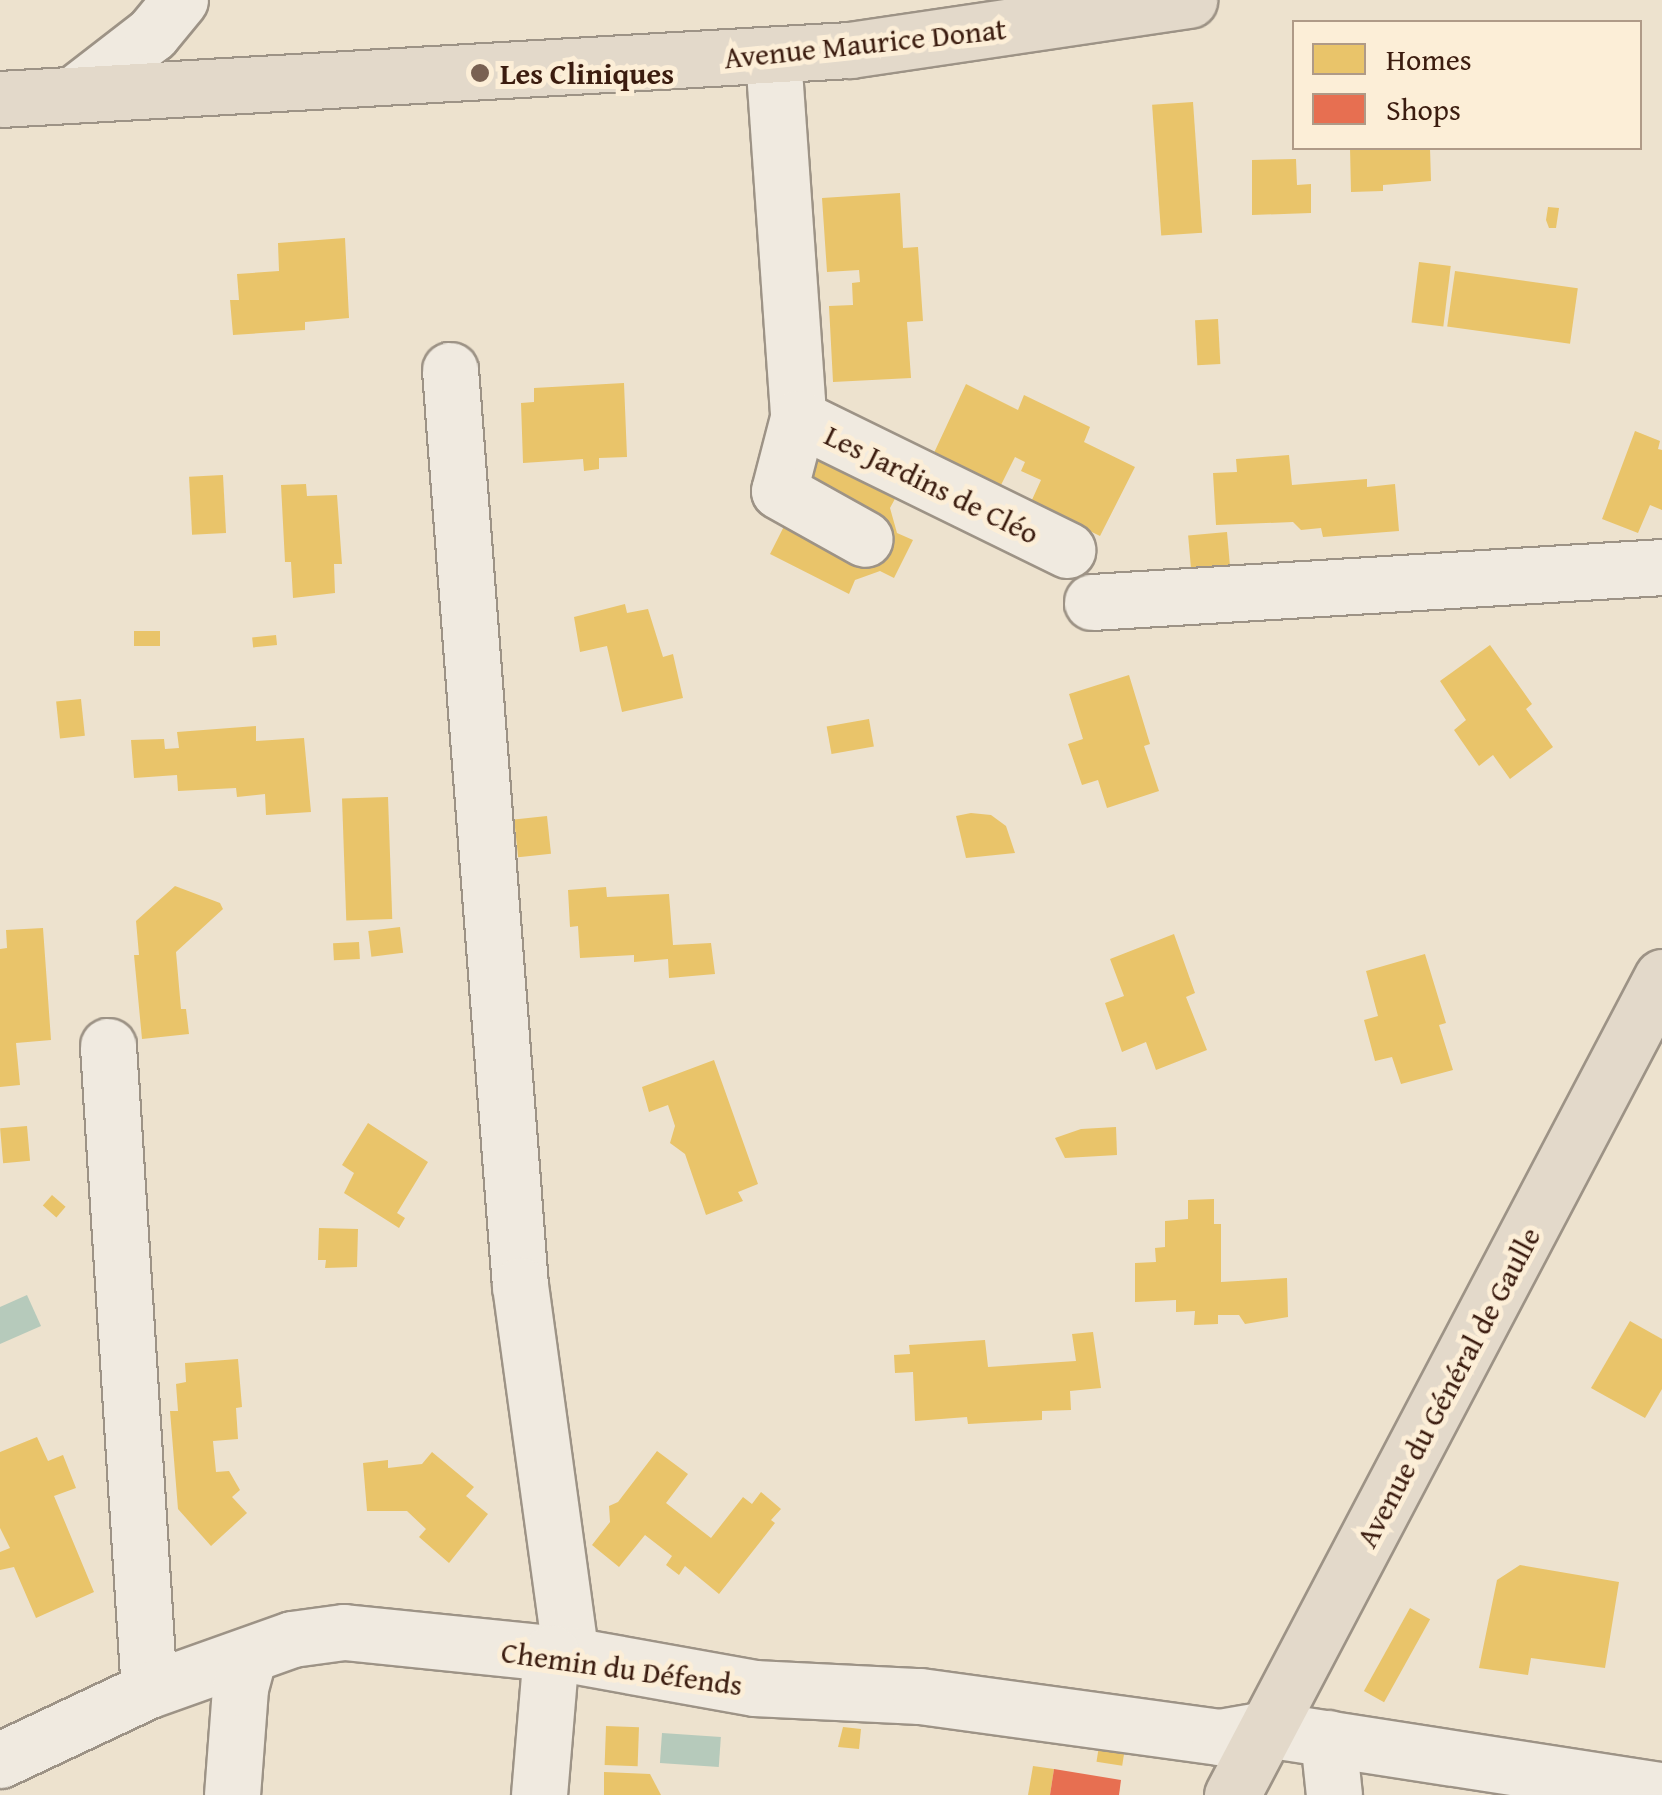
<!DOCTYPE html>
<html>
<head>
<meta charset="utf-8">
<style>
  body { margin:0 }
  #map { position:relative; width:1662px; height:1795px; overflow:hidden; background:#ede2ce; font-family:"Gentium Book Plus",serif }
  div>[style] { position:absolute }
  .water>* { inset:0; background:#b6cabb; transform-origin:0 0 }
  .homes>* { inset:0; background:#e9c46a; transform-origin:0 0 }
  .shops>* { inset:0; background:#e76f51 }
  .roads { filter:drop-shadow(2px 0 #9d9386) drop-shadow(-2px 0 #9d9386) drop-shadow(0 2px #9d9386) drop-shadow(0 -2px #9d9386) }
  .minor>* { height:55px; margin:-27.5px; padding:0 27.5px; transform-origin:27.5px; border-radius:27.5px; background:#f0eae0 }
  .major>* { height:55px; margin:-27.5px; padding:0 27.5px; transform-origin:27.5px; border-radius:27.5px; background:#e3d9ca }
  .dots>* { width:28px; height:28px; translate:-50% -50%; box-sizing:border-box; border:5px solid #fceed7; border-radius:50% }
  span { translate:-50% -50%; white-space:nowrap; text-align:center; line-height:1.15; -webkit-text-stroke:10px #fceed7; paint-order:stroke }
  .street-label { font-size:30px; color:#3b1c0f }
  .poi-label { font-size:30px; color:#3b1c0f; font-weight:700 }
  .left { translate:0 -50%; text-align:left }
  .legend { position:absolute; left:1292px; top:20px; width:350px; height:130px; box-sizing:border-box; background:#fceed7; border:2px solid #af9a87; margin:0; padding:12px 18px; list-style:none; font-size:30px; color:#3b1c0f }
  .legend li { display:flex; align-items:center; gap:20px; height:50px }
  .legend b { width:50px; border:2px solid #af9a87 }
</style>
</head>
<body>
<div id="map">
  <div class="water">
    <div style="clip-path:polygon(27px 1295px,41px 1326px,0 1344px,0 1307px)"></div>
    <div style="left:662px;top:1733px;width:59px;height:30px;rotate:4deg"></div>
  </div>
  <div class="homes">
    <div style="left:1193px;top:102px;width:131px;height:41px;rotate:86deg"></div>
    <div style="clip-path:polygon(1350px 148px,1430px 148px,1431px 181px,1383px 185px,1383px 191px,1351px 192px)"></div>
    <div style="clip-path:polygon(1296px 159px,1297px 185px,1311px 184px,1311px 213px,1252px 215px,1252px 160px)"></div>
    <div style="clip-path:polygon(900px 193px,903px 248px,918px 247px,923px 321px,907px 322px,911px 378px,833px 382px,829px 306px,853px 305px,852px 283px,860px 282px,859px 270px,827px 272px,822px 198px)"></div>
    <div style="clip-path:polygon(1548px 207px,1559px 208px,1556px 228px,1549px 228px,1546px 220px)"></div>
    <div style="clip-path:polygon(345px 238px,349px 318px,305px 322px,305px 330px,233px 335px,230px 300px,239px 300px,237px 274px,279px 271px,278px 243px)"></div>
    <div style="left:1419px;top:262px;width:32px;height:61px;rotate:7deg"></div>
    <div style="left:1455px;top:271px;width:124px;height:56px;rotate:8deg"></div>
    <div style="left:1218px;top:319px;width:45px;height:23px;rotate:87deg"></div>
    <div style="clip-path:polygon(624px 383px,627px 457px,599px 458px,599px 469px,584px 471px,583px 459px,523px 463px,521px 403px,534px 402px,534px 388px)"></div>
    <div style="clip-path:polygon(966px 384px,1018px 410px,1024px 395px,1090px 427px,1084px 442px,1135px 467px,1100px 536px,1031px 502px,1041px 480px,1021px 471px,1025px 462px,1015px 457px,1000px 487px,933px 455px)"></div>
    <div style="clip-path:polygon(1635px 431px,1660px 441px,1658px 449px,1662px 450px,1662px 510px,1650px 505px,1638px 533px,1602px 519px)"></div>
    <div style="clip-path:polygon(1289px 455px,1292px 485px,1367px 479px,1367px 487px,1395px 484px,1399px 531px,1323px 537px,1321px 528px,1301px 530px,1293px 522px,1216px 525px,1213px 473px,1237px 472px,1236px 459px)"></div>
    <div style="clip-path:polygon(819px 457px,897px 495px,890px 508px,897px 533px,913px 540px,894px 578px,880px 571px,855px 580px,849px 594px,770px 554px)"></div>
    <div style="left:223px;top:475px;width:58px;height:34px;rotate:87deg"></div>
    <div style="clip-path:polygon(306px 484px,307px 496px,337px 495px,342px 564px,334px 564px,335px 593px,293px 598px,291px 562px,285px 562px,281px 485px)"></div>
    <div style="left:1227px;top:532px;width:49px;height:39px;rotate:85deg"></div>
    <div style="clip-path:polygon(625px 604px,627px 613px,648px 609px,663px 657px,673px 654px,683px 698px,622px 712px,607px 646px,580px 652px,574px 617px)"></div>
    <div style="left:134px;top:631px;width:26px;height:15px"></div>
    <div style="left:276px;top:635px;width:10px;height:24px;rotate:84deg"></div>
    <div style="clip-path:polygon(1490px 645px,1532px 704px,1526px 709px,1553px 747px,1510px 779px,1493px 755px,1479px 766px,1454px 730px,1466px 720px,1440px 681px)"></div>
    <div style="clip-path:polygon(1129px 675px,1150px 744px,1144px 746px,1159px 791px,1107px 808px,1098px 780px,1082px 785px,1068px 744px,1083px 739px,1069px 694px)"></div>
    <div style="left:81px;top:699px;width:37px;height:25px;rotate:84deg"></div>
    <div style="left:869px;top:719px;width:28px;height:43px;rotate:80deg"></div>
    <div style="clip-path:polygon(256px 726px,256px 741px,304px 738px,311px 812px,266px 815px,265px 794px,237px 797px,236px 788px,178px 791px,177px 775px,134px 778px,131px 740px,164px 739px,165px 749px,179px 748px,177px 732px)"></div>
    <div style="left:388px;top:797px;width:122px;height:46px;rotate:88deg"></div>
    <div style="clip-path:polygon(971px 813px,991px 815px,1006px 826px,1015px 853px,966px 858px,956px 816px)"></div>
    <div style="left:547px;top:816px;width:38px;height:33px;rotate:84deg"></div>
    <div style="clip-path:polygon(175px 886px,220px 903px,223px 909px,176px 952px,181px 1009px,186px 1009px,189px 1034px,142px 1039px,134px 955px,139px 955px,136px 921px)"></div>
    <div style="clip-path:polygon(606px 887px,607px 897px,669px 894px,673px 945px,711px 943px,715px 974px,669px 978px,668px 959px,634px 962px,634px 955px,580px 958px,578px 926px,570px 927px,568px 890px)"></div>
    <div style="left:400px;top:927px;width:26px;height:32px;rotate:83deg"></div>
    <div style="clip-path:polygon(43px 928px,51px 1040px,16px 1043px,20px 1085px,0 1087px,0 949px,7px 948px,6px 930px)"></div>
    <div style="clip-path:polygon(1174px 934px,1195px 993px,1186px 997px,1207px 1050px,1156px 1070px,1146px 1042px,1122px 1052px,1105px 1003px,1124px 996px,1110px 959px)"></div>
    <div style="left:359px;top:942px;width:17px;height:26px;rotate:87deg"></div>
    <div style="clip-path:polygon(1425px 954px,1446px 1023px,1439px 1025px,1453px 1070px,1401px 1084px,1392px 1057px,1375px 1061px,1364px 1020px,1378px 1016px,1366px 971px)"></div>
    <div style="clip-path:polygon(714px 1060px,758px 1184px,738px 1192px,743px 1201px,706px 1215px,685px 1154px,670px 1143px,675px 1126px,668px 1105px,649px 1112px,642px 1087px)"></div>
    <div style="clip-path:polygon(368px 1123px,428px 1162px,397px 1213px,405px 1218px,399px 1228px,344px 1193px,354px 1173px,342px 1165px)"></div>
    <div style="left:27px;top:1126px;width:35px;height:27px;rotate:85deg"></div>
    <div style="clip-path:polygon(1116px 1127px,1117px 1155px,1065px 1158px,1055px 1138px,1081px 1129px)"></div>
    <div style="left:52px;top:1195px;width:18px;height:14px;rotate:41deg"></div>
    <div style="clip-path:polygon(1214px 1199px,1214px 1224px,1221px 1224px,1221px 1282px,1287px 1278px,1288px 1317px,1245px 1324px,1239px 1315px,1218px 1315px,1218px 1324px,1194px 1325px,1195px 1311px,1176px 1312px,1176px 1300px,1135px 1302px,1135px 1263px,1156px 1262px,1155px 1248px,1165px 1247px,1165px 1221px,1188px 1219px,1188px 1200px)"></div>
    <div style="clip-path:polygon(319px 1228px,358px 1229px,357px 1267px,325px 1268px,326px 1260px,318px 1260px)"></div>
    <div style="clip-path:polygon(1630px 1321px,1662px 1339px,1662px 1389px,1645px 1418px,1591px 1388px)"></div>
    <div style="clip-path:polygon(1093px 1332px,1101px 1388px,1070px 1391px,1071px 1410px,1042px 1411px,1042px 1420px,968px 1424px,967px 1417px,915px 1421px,913px 1372px,895px 1373px,894px 1355px,910px 1354px,909px 1345px,985px 1340px,988px 1367px,1076px 1361px,1072px 1334px)"></div>
    <div style="clip-path:polygon(238px 1359px,242px 1407px,236px 1408px,238px 1439px,213px 1441px,216px 1472px,229px 1471px,240px 1490px,232px 1497px,247px 1513px,211px 1546px,178px 1509px,170px 1411px,178px 1411px,176px 1384px,186px 1382px,185px 1363px)"></div>
    <div style="clip-path:polygon(37px 1437px,48px 1461px,63px 1455px,76px 1488px,54px 1496px,94px 1592px,36px 1618px,14px 1567px,0 1570px,0 1552px,10px 1548px,0 1528px,0 1452px)"></div>
    <div style="clip-path:polygon(657px 1451px,688px 1474px,666px 1503px,711px 1538px,743px 1497px,752px 1504px,761px 1492px,781px 1509px,771px 1520px,775px 1523px,719px 1594px,685px 1566px,679px 1575px,666px 1565px,672px 1556px,645px 1535px,619px 1567px,592px 1545px,610px 1522px,609px 1506px,618px 1502px)"></div>
    <div style="clip-path:polygon(432px 1452px,474px 1487px,466px 1496px,488px 1514px,449px 1563px,419px 1537px,426px 1529px,407px 1511px,367px 1511px,363px 1463px,388px 1460px,388px 1468px,422px 1464px)"></div>
    <div style="clip-path:polygon(1520px 1565px,1619px 1582px,1605px 1668px,1531px 1658px,1528px 1675px,1479px 1668px,1497px 1580px)"></div>
    <div style="left:1410px;top:1608px;width:23px;height:95px;rotate:29deg"></div>
    <div style="left:606px;top:1726px;width:33px;height:39px;rotate:2deg"></div>
    <div style="clip-path:polygon(843px 1727px,861px 1729px,859px 1749px,838px 1747px)"></div>
    <div style="left:1099px;top:1746px;width:26px;height:16px;rotate:9deg"></div>
    <div style="clip-path:polygon(1033px 1766px,1054px 1769px,1050px 1795px,1028px 1795px)"></div>
    <div style="clip-path:polygon(604px 1772px,650px 1774px,661px 1795px,604px 1795px)"></div>
  </div>
  <div class="shops">
    <div style="clip-path:polygon(1054px 1769px,1121px 1780px,1119px 1795px,1050px 1795px)"></div>
  </div>
  <div class="roads">
    <div class="minor">
      <div style="left:773px;top:56px;width:363px;rotate:86deg"></div>
      <div style="left:798px;top:418px;width:300px;rotate:26.1deg"></div>
      <div style="left:73px;top:95px;width:100px;rotate:-37.7deg"></div>
      <div style="left:152px;top:34px;width:44px;rotate:-50.5deg"></div>
      <div style="left:450px;top:370px;width:918px;rotate:85.63deg"></div>
      <div style="left:520px;top:1285px;width:373px;rotate:82.2deg"></div>
      <div style="left:798px;top:418px;width:75px;rotate:104.6deg"></div>
      <div style="left:779px;top:491px;width:98px;rotate:29.2deg"></div>
      <div style="left:1092px;top:602px;width:571px;rotate:-3.51deg"></div>
      <div style="left:108px;top:1046px;width:645px;rotate:86.36deg"></div>
      <div style="left:1328px;top:1738px;width:57px;rotate:84deg"></div>
      <div style="left:0;top:1760px;width:165px;rotate:-25.2deg"></div>
      <div style="left:149px;top:1690px;width:152px;rotate:-19.6deg"></div>
      <div style="left:292px;top:1639px;width:52px;rotate:-7.7deg"></div>
      <div style="left:344px;top:1632px;width:228px;rotate:5.8deg"></div>
      <div style="left:571px;top:1655px;width:186px;rotate:10.2deg"></div>
      <div style="left:754px;top:1688px;width:166px;rotate:2.8deg"></div>
      <div style="left:920px;top:1696px;width:302px;rotate:7.8deg"></div>
      <div style="left:1219px;top:1737px;width:48px;rotate:-9.7deg"></div>
      <div style="left:1266px;top:1729px;width:401px;rotate:8.8deg"></div>
      <div style="left:232px;top:1795px;width:107px;rotate:-85.7deg"></div>
      <div style="left:240px;top:1688px;width:34px;rotate:-75deg"></div>
      <div style="left:539px;top:1795px;width:143px;rotate:-85.2deg"></div>
    </div>
    <div class="major">
      <div style="left:0;top:99px;width:851px;rotate:-3.3deg"></div>
      <div style="left:850px;top:50px;width:343px;rotate:-8.4deg"></div>
      <div style="left:1232px;top:1795px;width:924px;rotate:-62.27deg"></div>
    </div>
  </div>
  <div class="dots">
    <div style="left:480px;top:73px;background:#796152"></div>
  </div>
  <div class="street-label">
    <span style="left:865px;top:43px;rotate:-6deg">Avenue Maurice Donat</span>
    <span style="left:932px;top:484px;rotate:26deg">Les Jardins de Cléo</span>
    <span style="left:1448px;top:1387px;rotate:-62deg">Avenue du Général de Gaulle</span>
    <span style="left:622px;top:1668px;rotate:8deg">Chemin du Défends</span>
  </div>
  <div class="poi-label">
    <span class="left" style="left:500px;top:73px">Les Cliniques</span>
  </div>
  <ul class="legend">
  <li><b style="height:28px;background:#e9c46a"></b>Homes</li>
  <li><b style="height:28px;background:#e76f51"></b>Shops</li>
  </ul>
</div>
</body>
</html>
